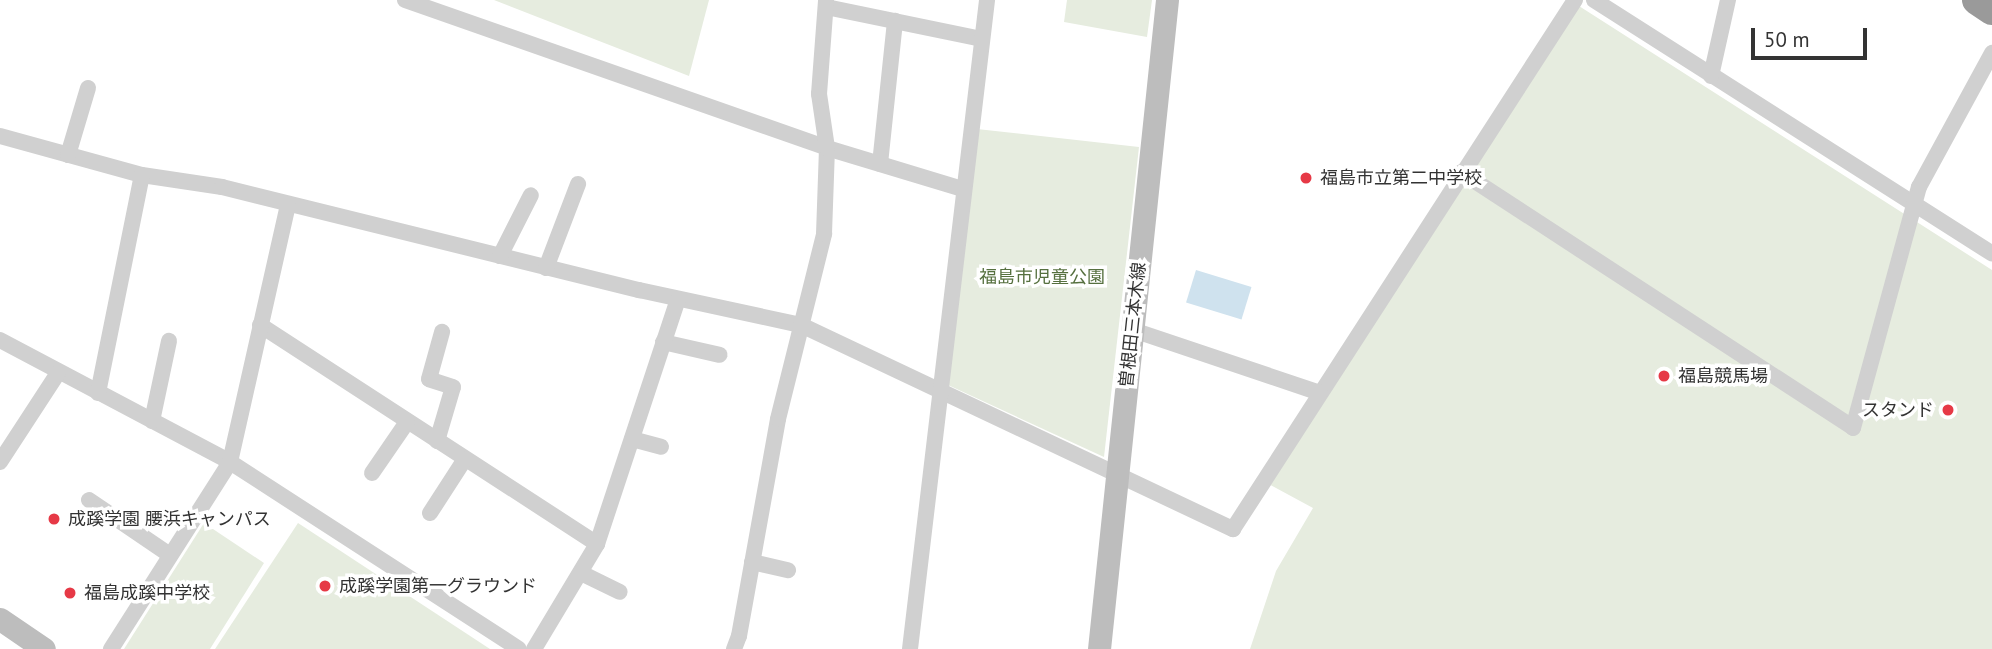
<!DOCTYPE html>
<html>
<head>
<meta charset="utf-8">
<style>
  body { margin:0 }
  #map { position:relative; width:1992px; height:649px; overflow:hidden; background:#fff; font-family:"PT Sans","Noto Sans JP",sans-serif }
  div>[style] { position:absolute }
  .green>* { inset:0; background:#e6ecdf }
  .water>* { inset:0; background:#cfe2ee; transform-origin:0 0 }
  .street>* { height:16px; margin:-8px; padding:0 8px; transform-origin:8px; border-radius:8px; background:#d0d0d0 }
  .secondary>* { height:23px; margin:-11.5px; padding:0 11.5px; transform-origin:11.5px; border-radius:11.5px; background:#bdbdbd }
  .highway>* { height:30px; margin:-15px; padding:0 15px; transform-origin:15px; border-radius:15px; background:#9a9a9a }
  .dots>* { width:19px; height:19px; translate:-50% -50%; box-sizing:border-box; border:4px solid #fff; border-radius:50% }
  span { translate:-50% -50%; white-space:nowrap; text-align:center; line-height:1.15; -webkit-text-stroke:7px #fff; paint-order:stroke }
  .poi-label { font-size:18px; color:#333 }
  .left { translate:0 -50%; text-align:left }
  .right { translate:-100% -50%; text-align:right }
  .park-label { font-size:18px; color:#56703f }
  .street-label { font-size:18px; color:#333 }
  .scale { position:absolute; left:1751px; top:28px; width:116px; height:32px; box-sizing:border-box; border:4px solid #333; border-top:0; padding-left:9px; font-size:21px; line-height:24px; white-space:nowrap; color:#333; -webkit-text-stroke:5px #fff; paint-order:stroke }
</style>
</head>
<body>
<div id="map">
  <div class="green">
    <div style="clip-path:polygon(494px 0,709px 0,689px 76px)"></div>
    <div style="clip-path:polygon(1067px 0,1152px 0,1147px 37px,1064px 22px)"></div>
    <div style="clip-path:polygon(1579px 6px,1992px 270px,1992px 649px,1250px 649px,1276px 571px,1313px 508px,1267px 483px)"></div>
    <div style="clip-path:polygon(977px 129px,1139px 147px,1104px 457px,948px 385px)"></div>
    <div style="clip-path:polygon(204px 523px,264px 563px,210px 649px,124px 649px)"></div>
    <div style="clip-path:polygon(298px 523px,490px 649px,215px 649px)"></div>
  </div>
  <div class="water">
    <div style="left:1196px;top:270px;width:58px;height:34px;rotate:17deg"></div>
  </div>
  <div class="street">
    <div style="left:405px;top:0;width:447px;rotate:19.3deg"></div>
    <div style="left:827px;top:148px;width:142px;rotate:16.8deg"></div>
    <div style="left:1594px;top:0;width:472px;rotate:32.5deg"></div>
    <div style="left:826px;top:7px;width:159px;rotate:11.6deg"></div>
    <div style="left:1711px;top:76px;width:78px;rotate:-77.4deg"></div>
    <div style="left:0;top:136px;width:147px;rotate:15.4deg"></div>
    <div style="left:142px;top:175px;width:81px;rotate:8.5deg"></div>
    <div style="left:222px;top:187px;width:430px;rotate:13.9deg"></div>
    <div style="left:639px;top:290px;width:166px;rotate:12.2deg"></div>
    <div style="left:801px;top:325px;width:478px;rotate:25.3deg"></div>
    <div style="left:1233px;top:529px;width:630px;rotate:-57.12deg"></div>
    <div style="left:68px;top:155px;width:70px;rotate:-73.4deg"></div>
    <div style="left:880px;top:164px;width:144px;rotate:-84deg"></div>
    <div style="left:1461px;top:172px;width:468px;rotate:33.1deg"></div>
    <div style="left:1853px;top:428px;width:250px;rotate:-74.7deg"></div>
    <div style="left:1919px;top:187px;width:153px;rotate:-61.4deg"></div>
    <div style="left:500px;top:256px;width:68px;rotate:-63.1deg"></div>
    <div style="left:546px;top:268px;width:90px;rotate:-69.1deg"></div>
    <div style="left:260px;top:325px;width:402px;rotate:33deg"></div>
    <div style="left:1133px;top:330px;width:197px;rotate:18.6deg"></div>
    <div style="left:0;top:340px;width:260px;rotate:27.9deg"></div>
    <div style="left:230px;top:462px;width:344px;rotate:32.9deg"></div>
    <div style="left:663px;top:342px;width:58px;rotate:12.8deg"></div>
    <div style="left:98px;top:393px;width:222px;rotate:-78.6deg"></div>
    <div style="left:152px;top:421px;width:82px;rotate:-78deg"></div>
    <div style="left:632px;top:439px;width:30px;rotate:15deg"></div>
    <div style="left:437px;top:441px;width:56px;rotate:-73.5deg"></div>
    <div style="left:453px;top:387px;width:25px;rotate:-162deg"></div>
    <div style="left:429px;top:379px;width:49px;rotate:-74.5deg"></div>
    <div style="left:0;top:462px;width:106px;rotate:-56.9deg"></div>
    <div style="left:372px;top:473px;width:62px;rotate:-55.5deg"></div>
    <div style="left:89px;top:500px;width:98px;rotate:34.2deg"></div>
    <div style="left:430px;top:513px;width:64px;rotate:-57.1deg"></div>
    <div style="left:752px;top:562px;width:37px;rotate:13deg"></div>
    <div style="left:581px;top:573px;width:43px;rotate:26deg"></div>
    <div style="left:111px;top:649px;width:222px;rotate:-57.5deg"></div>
    <div style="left:230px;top:462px;width:263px;rotate:-77.3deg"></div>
    <div style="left:534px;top:649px;width:122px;rotate:-59deg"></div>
    <div style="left:597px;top:544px;width:258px;rotate:-71.7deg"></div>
    <div style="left:734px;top:649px;width:14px;rotate:-69deg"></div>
    <div style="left:739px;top:636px;width:220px;rotate:-79.8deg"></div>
    <div style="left:778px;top:419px;width:191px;rotate:-76deg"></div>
    <div style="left:824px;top:234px;width:86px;rotate:-88deg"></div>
    <div style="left:827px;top:148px;width:55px;rotate:-98.4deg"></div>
    <div style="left:819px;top:94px;width:94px;rotate:-85.7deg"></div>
    <div style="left:910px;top:649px;width:654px;rotate:-83.23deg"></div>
  </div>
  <div class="secondary">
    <div style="left:0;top:619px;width:53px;rotate:34.3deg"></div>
    <div style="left:1099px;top:649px;width:653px;rotate:-84.02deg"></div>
  </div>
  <div class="highway">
    <div style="left:1977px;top:0;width:18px;rotate:34deg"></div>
  </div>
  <div class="dots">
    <div style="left:1306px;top:178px;background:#e63946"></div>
    <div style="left:1664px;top:376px;background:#e63946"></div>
    <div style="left:1948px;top:410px;background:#e63946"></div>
    <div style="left:54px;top:519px;background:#e63946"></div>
    <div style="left:325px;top:586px;background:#e63946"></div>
    <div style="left:70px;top:593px;background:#e63946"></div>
  </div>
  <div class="poi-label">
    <span class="left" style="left:1320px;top:178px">福島市立第二中学校</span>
    <span class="left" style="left:1678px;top:376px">福島競馬場</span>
    <span class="right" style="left:1934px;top:410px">スタンド</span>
    <span class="left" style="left:68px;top:519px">成蹊学園 腰浜キャンパス</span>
    <span class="left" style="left:339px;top:586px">成蹊学園第一グラウンド</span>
    <span class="left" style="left:84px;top:593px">福島成蹊中学校</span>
  </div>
  <div class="park-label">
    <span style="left:1042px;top:277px">福島市児童公園</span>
  </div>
  <div class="street-label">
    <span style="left:1133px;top:325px;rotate:-84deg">曽根田三本木線</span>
  </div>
  <div class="scale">50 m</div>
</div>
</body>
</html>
